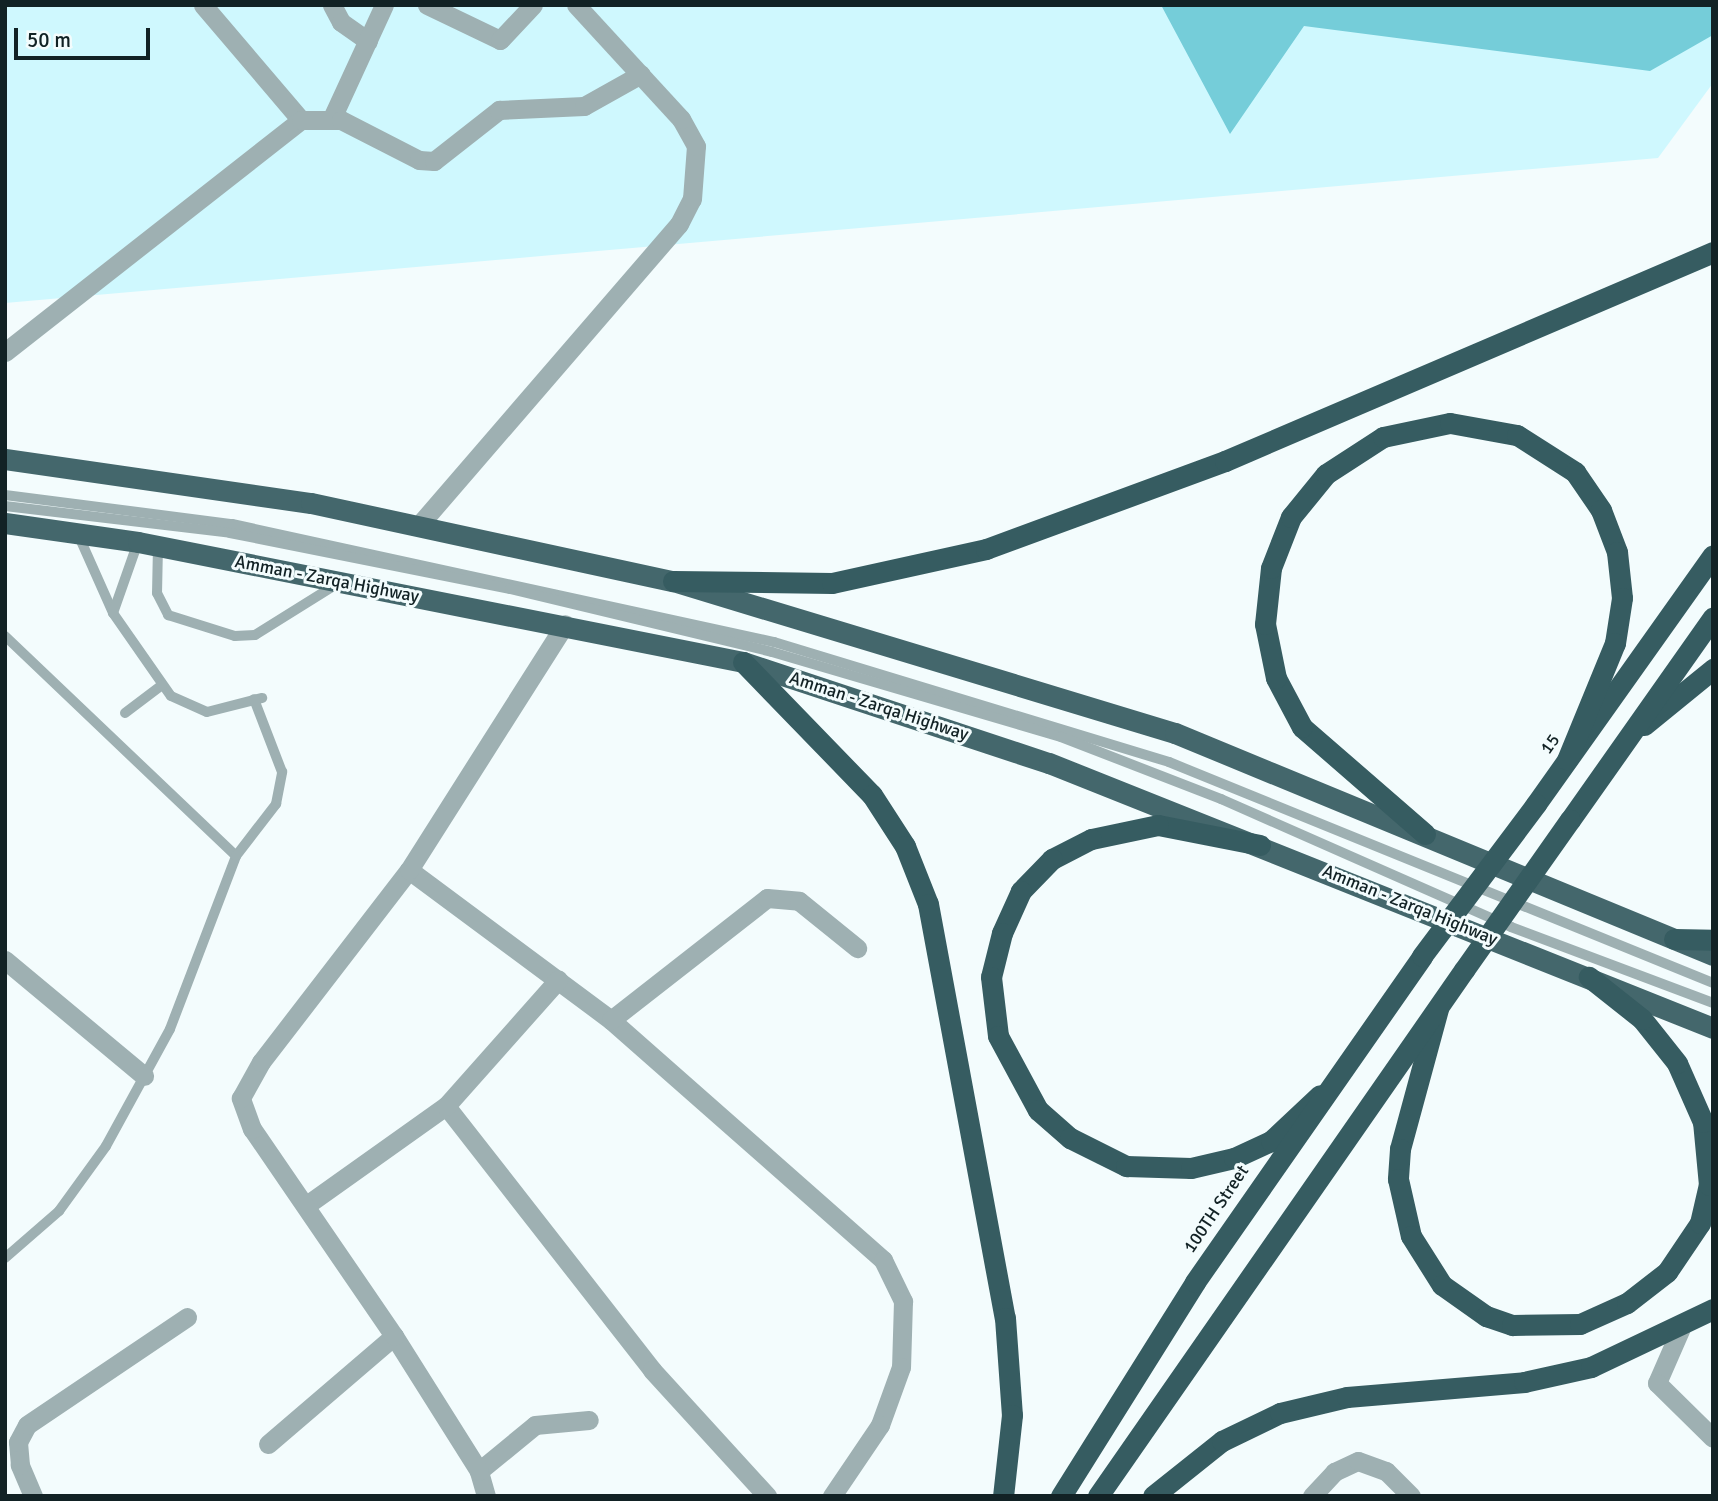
<!DOCTYPE html>
<html>
<head>
<meta charset="utf-8">
<style>
  body { margin:0 }
  #map { position:relative; width:1718px; height:1501px; overflow:hidden; background:#f3fcfd; font-family:Signika,sans-serif }
  div>[style] { position:absolute }
  .built>* { inset:0; background:#cff8fe }
  .forest>* { inset:0; background:#75cdd9 }
  .service>* { height:10px; margin:-5px; padding:0 5px; transform-origin:5px; border-radius:5px; background:#9eb0b2 }
  .minor>* { height:19px; margin:-9.5px; padding:0 9.5px; transform-origin:9.5px; border-radius:9.5px; background:#9eb0b2 }
  .trunk>* { height:21px; margin:-10.5px; padding:0 10.5px; transform-origin:10.5px; border-radius:10.5px; background:#44676c }
  .motorway>* { height:21px; margin:-10.5px; padding:0 10.5px; transform-origin:10.5px; border-radius:10.5px; background:#365c61 }
  .motorway-bridge>* { height:21px; margin:-10.5px; padding:0 10.5px; transform-origin:10.5px; border-radius:10.5px; background:#365c61 }
  span { translate:-50% -50%; white-space:nowrap; text-align:center; line-height:1.15; -webkit-text-stroke:6px #f3fcfd; paint-order:stroke }
  .street-label { font-size:18px; color:#122225 }
  .frame { position:absolute; inset:0; border:7px solid #122225; pointer-events:none }
  .scale { position:absolute; left:14px; top:28px; width:136px; height:32px; box-sizing:border-box; border:4px solid #122225; border-top:0; padding-left:9px; font-size:21px; line-height:24px; white-space:nowrap; color:#122225; -webkit-text-stroke:5px #f3fcfd; paint-order:stroke }
</style>
</head>
<body>
<div id="map">
  <div class="built">
    <div style="clip-path:polygon(5px 5px,1713px 5px,1713px 83px,1658px 158px,5px 303px)"></div>
  </div>
  <div class="forest">
    <div style="clip-path:polygon(1161px 5px,1713px 5px,1713px 35px,1650px 71px,1304px 26px,1230px 134px)"></div>
  </div>
  <div class="service">
    <div style="left:5px;top:495px;width:229px;rotate:7.3deg"></div>
    <div style="left:232px;top:524px;width:555px;rotate:12.28deg"></div>
    <div style="left:774px;top:642px;width:413px;rotate:16.9deg"></div>
    <div style="left:1169px;top:762px;width:587px;rotate:22.11deg"></div>
    <div style="left:5px;top:506px;width:227px;rotate:6.8deg"></div>
    <div style="left:230px;top:533px;width:286px;rotate:11.3deg"></div>
    <div style="left:510px;top:589px;width:269px;rotate:13.5deg"></div>
    <div style="left:772px;top:652px;width:301px;rotate:16.4deg"></div>
    <div style="left:1061px;top:737px;width:172px;rotate:21.2deg"></div>
    <div style="left:1221px;top:799px;width:317px;rotate:23.8deg"></div>
    <div style="left:1511px;top:927px;width:216px;rotate:20.6deg"></div>
    <div style="left:77px;top:532px;width:89px;rotate:66deg"></div>
    <div style="left:113px;top:613px;width:101px;rotate:55.1deg"></div>
    <div style="left:171px;top:696px;width:39px;rotate:24deg"></div>
    <div style="left:207px;top:712px;width:57px;rotate:-14.3deg"></div>
    <div style="left:158px;top:546px;width:47px;rotate:91.2deg"></div>
    <div style="left:157px;top:593px;width:25px;rotate:63deg"></div>
    <div style="left:168px;top:615px;width:70px;rotate:17.4deg"></div>
    <div style="left:235px;top:636px;width:20px;rotate:-3deg"></div>
    <div style="left:255px;top:635px;width:94px;rotate:-32deg"></div>
    <div style="left:113px;top:613px;width:75px;rotate:-70.6deg"></div>
    <div style="left:5px;top:636px;width:319px;rotate:43.6deg"></div>
    <div style="left:125px;top:713px;width:46px;rotate:-37.1deg"></div>
    <div style="left:5px;top:1258px;width:72px;rotate:-41deg"></div>
    <div style="left:59px;top:1211px;width:80px;rotate:-54.1deg"></div>
    <div style="left:106px;top:1146px;width:133px;rotate:-61.3deg"></div>
    <div style="left:170px;top:1029px;width:185px;rotate:-69.1deg"></div>
    <div style="left:236px;top:856px;width:66px;rotate:-52.4deg"></div>
    <div style="left:276px;top:804px;width:33px;rotate:-79deg"></div>
    <div style="left:282px;top:772px;width:78px;rotate:-111deg"></div>
  </div>
  <div class="minor">
    <div style="left:203px;top:5px;width:151px;rotate:49.6deg"></div>
    <div style="left:332px;top:5px;width:19px;rotate:62deg"></div>
    <div style="left:341px;top:22px;width:33px;rotate:35deg"></div>
    <div style="left:427px;top:5px;width:81px;rotate:25.6deg"></div>
    <div style="left:500px;top:40px;width:48px;rotate:-46.7deg"></div>
    <div style="left:332px;top:118px;width:124px;rotate:-65.3deg"></div>
    <div style="left:5px;top:352px;width:376px;rotate:-38.1deg"></div>
    <div style="left:301px;top:120px;width:40px"></div>
    <div style="left:341px;top:120px;width:88px;rotate:27.1deg"></div>
    <div style="left:419px;top:160px;width:15px;rotate:4deg"></div>
    <div style="left:434px;top:161px;width:83px;rotate:-38.1deg"></div>
    <div style="left:499px;top:110px;width:85px;rotate:-2.7deg"></div>
    <div style="left:584px;top:106px;width:65px;rotate:-29.3deg"></div>
    <div style="left:420px;top:524px;width:396px;rotate:-49.2deg"></div>
    <div style="left:679px;top:224px;width:28px;rotate:-63deg"></div>
    <div style="left:692px;top:199px;width:53px;rotate:-85.7deg"></div>
    <div style="left:696px;top:146px;width:31px;rotate:-119deg"></div>
    <div style="left:681px;top:119px;width:155px;rotate:-132.6deg"></div>
    <div style="left:409px;top:870px;width:252px;rotate:36.6deg"></div>
    <div style="left:611px;top:1020px;width:363px;rotate:41.4deg"></div>
    <div style="left:883px;top:1260px;width:46px;rotate:64deg"></div>
    <div style="left:903px;top:1301px;width:66px;rotate:91.7deg"></div>
    <div style="left:901px;top:1367px;width:62px;rotate:109.9deg"></div>
    <div style="left:880px;top:1425px;width:86px;rotate:124.1deg"></div>
    <div style="left:5px;top:960px;width:181px;rotate:39.8deg"></div>
    <div style="left:611px;top:1020px;width:198px;rotate:-38deg"></div>
    <div style="left:767px;top:898px;width:32px;rotate:5deg"></div>
    <div style="left:799px;top:901px;width:75px;rotate:39deg"></div>
    <div style="left:446px;top:1106px;width:335px;rotate:52deg"></div>
    <div style="left:652px;top:1370px;width:171px;rotate:47.6deg"></div>
    <div style="left:308px;top:1204px;width:169px;rotate:-35.4deg"></div>
    <div style="left:446px;top:1106px;width:169px;rotate:-48.4deg"></div>
    <div style="left:1681px;top:1328px;width:60px;rotate:113.6deg"></div>
    <div style="left:1657px;top:1383px;width:78px;rotate:44.5deg"></div>
    <div style="left:268px;top:1444px;width:166px;rotate:-40.6deg"></div>
    <div style="left:479px;top:1471px;width:72px;rotate:-39.4deg"></div>
    <div style="left:535px;top:1425px;width:54px;rotate:-5.3deg"></div>
    <div style="left:33px;top:1496px;width:34px;rotate:-113deg"></div>
    <div style="left:20px;top:1465px;width:23px;rotate:-95deg"></div>
    <div style="left:18px;top:1442px;width:19px;rotate:-62deg"></div>
    <div style="left:27px;top:1425px;width:193px;rotate:-34deg"></div>
    <div style="left:486px;top:1496px;width:26px;rotate:-106deg"></div>
    <div style="left:479px;top:1471px;width:160px;rotate:-122.2deg"></div>
    <div style="left:394px;top:1336px;width:251px;rotate:-124.4deg"></div>
    <div style="left:252px;top:1129px;width:33px;rotate:-110deg"></div>
    <div style="left:241px;top:1098px;width:41px;rotate:-60.9deg"></div>
    <div style="left:261px;top:1062px;width:242px;rotate:-52.4deg"></div>
    <div style="left:409px;top:870px;width:291px;rotate:-57.6deg"></div>
    <div style="left:1312px;top:1496px;width:33px;rotate:-47deg"></div>
    <div style="left:1334px;top:1472px;width:26px;rotate:-25deg"></div>
    <div style="left:1358px;top:1461px;width:30px;rotate:20deg"></div>
    <div style="left:1386px;top:1471px;width:35px;rotate:45deg"></div>
  </div>
  <div class="trunk">
    <div style="left:5px;top:459px;width:309px;rotate:8.2deg"></div>
    <div style="left:311px;top:503px;width:370px;rotate:12.2deg"></div>
    <div style="left:673px;top:581px;width:525px;rotate:16.85deg"></div>
    <div style="left:1175px;top:733px;width:582px;rotate:22.42deg"></div>
    <div style="left:5px;top:523px;width:134px;rotate:8.1deg"></div>
    <div style="left:138px;top:542px;width:617px;rotate:11.22deg"></div>
    <div style="left:743px;top:662px;width:322px;rotate:18.3deg"></div>
    <div style="left:1049px;top:763px;width:715px;rotate:21.76deg"></div>
  </div>
  <div class="motorway">
    <div style="left:673px;top:581px;width:159px;rotate:0.7deg"></div>
    <div style="left:832px;top:583px;width:158px;rotate:-12.4deg"></div>
    <div style="left:986px;top:549px;width:255px;rotate:-20.2deg"></div>
    <div style="left:1225px;top:461px;width:531px;rotate:-23.18deg"></div>
    <div style="left:743px;top:662px;width:185px;rotate:45.9deg"></div>
    <div style="left:872px;top:795px;width:61px;rotate:57.1deg"></div>
    <div style="left:905px;top:846px;width:62px;rotate:68.4deg"></div>
    <div style="left:928px;top:904px;width:421px;rotate:79.5deg"></div>
    <div style="left:1005px;top:1318px;width:97px;rotate:85.9deg"></div>
    <div style="left:1012px;top:1415px;width:81px;rotate:96.3deg"></div>
    <div style="left:1644px;top:725px;width:89px;rotate:-39.1deg"></div>
    <div style="left:1536px;top:804px;width:305px;rotate:-54.6deg"></div>
    <div style="left:1570px;top:820px;width:248px;rotate:-54.8deg"></div>
    <div style="left:1425px;top:834px;width:163px;rotate:-139deg"></div>
    <div style="left:1302px;top:727px;width:55px;rotate:-118deg"></div>
    <div style="left:1276px;top:678px;width:55px;rotate:-101.5deg"></div>
    <div style="left:1265px;top:624px;width:56px;rotate:-83.9deg"></div>
    <div style="left:1271px;top:568px;width:55px;rotate:-68.6deg"></div>
    <div style="left:1291px;top:517px;width:55px;rotate:-50.9deg"></div>
    <div style="left:1326px;top:474px;width:68px;rotate:-33deg"></div>
    <div style="left:1383px;top:437px;width:68px;rotate:-11.8deg"></div>
    <div style="left:1450px;top:423px;width:68px;rotate:10.2deg"></div>
    <div style="left:1517px;top:435px;width:69px;rotate:32.5deg"></div>
    <div style="left:1575px;top:472px;width:46px;rotate:55.6deg"></div>
    <div style="left:1601px;top:510px;width:45px;rotate:69.1deg"></div>
    <div style="left:1617px;top:552px;width:46px;rotate:83.8deg"></div>
    <div style="left:1622px;top:598px;width:46px;rotate:98.8deg"></div>
    <div style="left:1615px;top:643px;width:126px;rotate:112.3deg"></div>
    <div style="left:1260px;top:845px;width:104px;rotate:-168.9deg"></div>
    <div style="left:1158px;top:825px;width:68px;rotate:168.2deg"></div>
    <div style="left:1091px;top:839px;width:44px;rotate:152.9deg"></div>
    <div style="left:1052px;top:859px;width:45px;rotate:134.1deg"></div>
    <div style="left:1021px;top:891px;width:46px;rotate:114.3deg"></div>
    <div style="left:1002px;top:933px;width:45px;rotate:104deg"></div>
    <div style="left:991px;top:977px;width:59px;rotate:83.2deg"></div>
    <div style="left:998px;top:1036px;width:84px;rotate:61.6deg"></div>
    <div style="left:1038px;top:1110px;width:43px;rotate:41.2deg"></div>
    <div style="left:1070px;top:1138px;width:63px;rotate:26.6deg"></div>
    <div style="left:1126px;top:1166px;width:65px;rotate:1.8deg"></div>
    <div style="left:1191px;top:1168px;width:44px;rotate:-13.1deg"></div>
    <div style="left:1234px;top:1158px;width:41px;rotate:-24.7deg"></div>
    <div style="left:1271px;top:1141px;width:67px;rotate:-43.2deg"></div>
    <div style="left:1674px;top:939px;width:39px;rotate:1deg"></div>
    <div style="left:1438px;top:1009px;width:145px;rotate:105.2deg"></div>
    <div style="left:1400px;top:1149px;width:30px;rotate:94deg"></div>
    <div style="left:1398px;top:1179px;width:58px;rotate:77.2deg"></div>
    <div style="left:1411px;top:1236px;width:58px;rotate:57.7deg"></div>
    <div style="left:1442px;top:1285px;width:54px;rotate:35.2deg"></div>
    <div style="left:1486px;top:1316px;width:28px;rotate:19deg"></div>
    <div style="left:1512px;top:1325px;width:68px;rotate:-0.8deg"></div>
    <div style="left:1580px;top:1324px;width:51px;rotate:-24.1deg"></div>
    <div style="left:1627px;top:1303px;width:51px;rotate:-37.8deg"></div>
    <div style="left:1667px;top:1272px;width:59px;rotate:-56deg"></div>
    <div style="left:1700px;top:1223px;width:39px;rotate:-77deg"></div>
    <div style="left:1709px;top:1185px;width:63px;rotate:-95.4deg"></div>
    <div style="left:1703px;top:1122px;width:64px;rotate:-113.8deg"></div>
    <div style="left:1677px;top:1063px;width:56px;rotate:-128.5deg"></div>
    <div style="left:1642px;top:1019px;width:68px;rotate:-141.6deg"></div>
    <div style="left:1061px;top:1496px;width:252px;rotate:-57.9deg"></div>
    <div style="left:1195px;top:1282px;width:397px;rotate:-55.1deg"></div>
    <div style="left:1098px;top:1496px;width:641px;rotate:-55.17deg"></div>
    <div style="left:1153px;top:1496px;width:88px;rotate:-38.6deg"></div>
    <div style="left:1222px;top:1441px;width:64px;rotate:-25.8deg"></div>
    <div style="left:1280px;top:1413px;width:69px;rotate:-13.4deg"></div>
    <div style="left:1347px;top:1397px;width:178px;rotate:-4.8deg"></div>
    <div style="left:1524px;top:1382px;width:69px;rotate:-12.6deg"></div>
    <div style="left:1591px;top:1367px;width:135px;rotate:-25.4deg"></div>
  </div>
  <div class="motorway-bridge">
    <div style="left:1422px;top:956px;width:190px;rotate:-53.1deg"></div>
    <div style="left:1464px;top:970px;width:184px;rotate:-54.8deg"></div>
  </div>
  <div class="street-label">
    <span style="left:327px;top:579px;rotate:11deg">Amman - Zarqa Highway</span>
    <span style="left:879px;top:706px;rotate:18deg">Amman - Zarqa Highway</span>
    <span style="left:1550px;top:744px;rotate:-55deg">15</span>
    <span style="left:1410px;top:905px;rotate:22deg">Amman - Zarqa Highway</span>
    <span style="left:1216px;top:1209px;rotate:-56deg">100TH Street</span>
  </div>
  <div class="frame"></div>
  <div class="scale">50 m</div>
</div>
</body>
</html>
